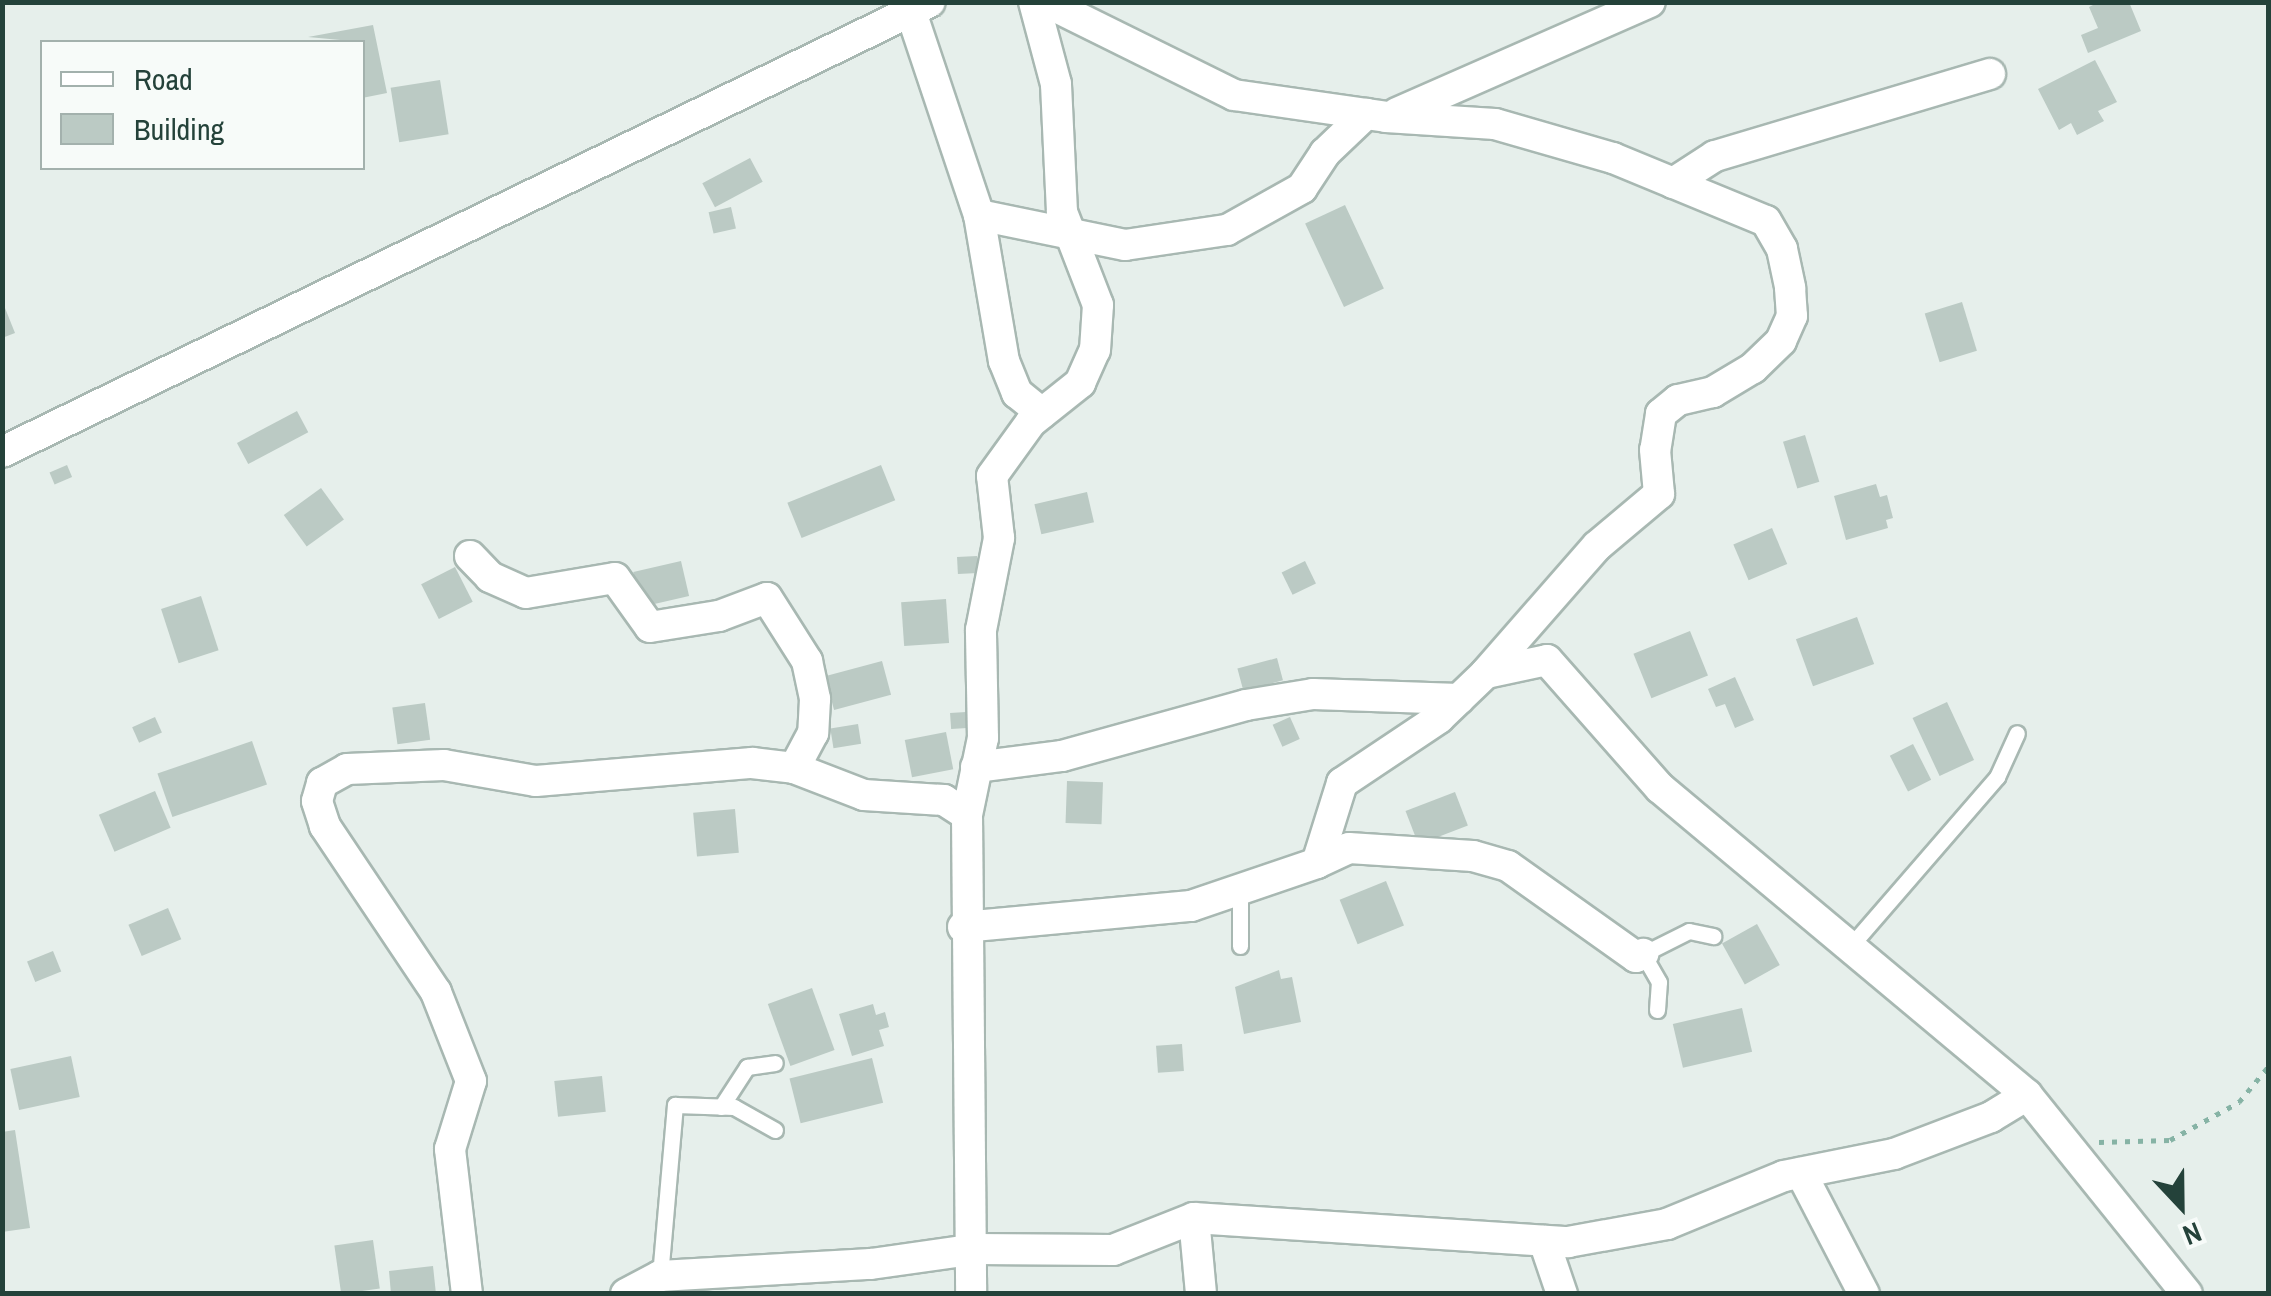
<!DOCTYPE html>
<html>
<head>
<meta charset="utf-8">
<style>
  body { margin:0 }
  #map { position:relative; width:2271px; height:1296px; overflow:hidden; background:#e6efeb; font-family:"Archivo Narrow",sans-serif }
  div>[style] { position:absolute }
  .building>* { inset:0; background:#bbcac4; transform-origin:0 0 }
  .path>* { height:5px; margin-top:-2.5px; transform-origin:0; background:repeating-linear-gradient(90deg,#86b3a5 0 5px,transparent 0 13px) }
  .roads { filter:drop-shadow(2px 0 #a8b8b2) drop-shadow(-2px 0 #a8b8b2) drop-shadow(0 2px #a8b8b2) drop-shadow(0 -2px #a8b8b2) }
  .lane>* { height:15px; margin:-7.5px; padding:0 7.5px; transform-origin:7.5px; border-radius:7.5px; background:#fff }
  .street>* { height:30px; margin:-15px; padding:0 15px; transform-origin:15px; border-radius:15px; background:#fff }
  .secondary>* { height:30px; margin:-15px; padding:0 15px; transform-origin:15px; border-radius:15px; background:#fff }
  span { translate:-50% -50%; white-space:nowrap; text-align:center; line-height:1.15; -webkit-text-stroke:9px #f7fbf9; paint-order:stroke }
  .frame { position:absolute; inset:0; border:5px solid #24423a; pointer-events:none }
  .legend { position:absolute; left:40px; top:40px; width:325px; height:130px; box-sizing:border-box; background:#f7fbf9; border:2px solid #a3b1ad; margin:0; padding:12px 18px; list-style:none; font-size:30px; color:#24423a }
  .legend li { display:flex; align-items:center; gap:20px; height:50px }
  .legend b { width:50px; border:2px solid #a3b1ad }
  .north { position:absolute; left:2131px; top:1156px; width:100px; height:100px; -webkit-text-stroke:8px #f7fbf9; paint-order:stroke; rotate:158deg; font-size:28px; font-weight:700; line-height:40px; text-align:center; color:#24423a }
  .north::after { content:''; display:block; margin:auto; width:35px; height:45px; background:#24423a; clip-path:polygon(50% 0,100% 100%,50% 72%,0 100%) }
</style>
</head>
<body>
<div id="map">
  <div class="building">
    <div style="clip-path:polygon(2099px 2px,2129px 2px,2141px 31px,2088px 53px,2081px 35px,2098px 28px,2089px 7px)"></div>
    <div style="clip-path:polygon(373px 25px,387px 93px,362px 98px,362px 42px,308px 37px)"></div>
    <div style="clip-path:polygon(2095px 60px,2117px 102px,2098px 111px,2104px 121px,2077px 135px,2071px 123px,2059px 130px,2038px 89px)"></div>
    <div style="left:440px;top:80px;width:55px;height:50px;rotate:81deg"></div>
    <div style="left:750px;top:158px;width:27px;height:54px;rotate:62deg"></div>
    <div style="left:1345px;top:205px;width:92px;height:44px;rotate:65deg"></div>
    <div style="left:731px;top:207px;width:22px;height:23px;rotate:77deg"></div>
    <div style="left:1962px;top:302px;width:51px;height:39px;rotate:73deg"></div>
    <div style="clip-path:polygon(5px 308px,15px 333px,2px 338px,2px 309px)"></div>
    <div style="left:297px;top:411px;width:24px;height:68px;rotate:62deg"></div>
    <div style="left:1805px;top:435px;width:49px;height:23px;rotate:73deg"></div>
    <div style="left:67px;top:465px;width:13px;height:19px;rotate:67deg"></div>
    <div style="left:881px;top:465px;width:38px;height:101px;rotate:68deg"></div>
    <div style="clip-path:polygon(1876px 484px,1880px 497px,1887px 495px,1893px 518px,1886px 520px,1888px 528px,1846px 540px,1834px 496px)"></div>
    <div style="left:321px;top:488px;width:39px;height:46px;rotate:54deg"></div>
    <div style="left:1087px;top:492px;width:31px;height:54px;rotate:77deg"></div>
    <div style="left:1772px;top:528px;width:39px;height:42px;rotate:67deg"></div>
    <div style="left:977px;top:556px;width:17px;height:20px;rotate:87deg"></div>
    <div style="left:681px;top:561px;width:36px;height:49px;rotate:77deg"></div>
    <div style="left:1305px;top:561px;width:25px;height:26px;rotate:64deg"></div>
    <div style="left:455px;top:567px;width:39px;height:38px;rotate:63deg"></div>
    <div style="left:201px;top:596px;width:57px;height:42px;rotate:72deg"></div>
    <div style="left:946px;top:599px;width:44px;height:45px;rotate:86deg"></div>
    <div style="left:1857px;top:617px;width:50px;height:65px;rotate:70deg"></div>
    <div style="left:1690px;top:631px;width:48px;height:61px;rotate:68deg"></div>
    <div style="left:1277px;top:658px;width:23px;height:41px;rotate:75deg"></div>
    <div style="left:882px;top:661px;width:35px;height:59px;rotate:75deg"></div>
    <div style="clip-path:polygon(1735px 677px,1754px 720px,1735px 728px,1725px 704px,1716px 707px,1708px 689px)"></div>
    <div style="left:1947px;top:702px;width:64px;height:38px;rotate:65deg"></div>
    <div style="left:425px;top:703px;width:37px;height:33px;rotate:82deg"></div>
    <div style="left:966px;top:712px;width:16px;height:16px;rotate:86deg"></div>
    <div style="left:155px;top:717px;width:17px;height:25px;rotate:66deg"></div>
    <div style="left:1290px;top:717px;width:24px;height:19px;rotate:66deg"></div>
    <div style="left:858px;top:724px;width:20px;height:28px;rotate:81deg"></div>
    <div style="left:946px;top:732px;width:38px;height:42px;rotate:79deg"></div>
    <div style="left:252px;top:741px;width:46px;height:100px;rotate:71deg"></div>
    <div style="left:1913px;top:744px;width:40px;height:26px;rotate:63deg"></div>
    <div style="left:1067px;top:781px;width:36px;height:42px;rotate:2deg"></div>
    <div style="left:155px;top:791px;width:40px;height:61px;rotate:67deg"></div>
    <div style="left:1455px;top:792px;width:36px;height:53px;rotate:69deg"></div>
    <div style="left:735px;top:809px;width:44px;height:42px;rotate:85deg"></div>
    <div style="left:1386px;top:881px;width:48px;height:50px;rotate:68deg"></div>
    <div style="left:168px;top:908px;width:34px;height:43px;rotate:67deg"></div>
    <div style="left:1757px;top:924px;width:47px;height:40px;rotate:61deg"></div>
    <div style="left:53px;top:951px;width:22px;height:28px;rotate:68deg"></div>
    <div style="clip-path:polygon(1279px 970px,1281px 979px,1292px 977px,1301px 1022px,1244px 1034px,1235px 987px)"></div>
    <div style="left:812px;top:988px;width:66px;height:47px;rotate:70deg"></div>
    <div style="clip-path:polygon(873px 1004px,876px 1015px,885px 1012px,889px 1027px,879px 1030px,884px 1046px,852px 1056px,839px 1014px)"></div>
    <div style="left:1742px;top:1008px;width:45px;height:71px;rotate:77deg"></div>
    <div style="left:1182px;top:1044px;width:27px;height:26px;rotate:86deg"></div>
    <div style="left:71px;top:1056px;width:42px;height:62px;rotate:78deg"></div>
    <div style="left:872px;top:1058px;width:46px;height:85px;rotate:76deg"></div>
    <div style="left:602px;top:1076px;width:36px;height:48px;rotate:84deg"></div>
    <div style="clip-path:polygon(15px 1130px,30px 1228px,2px 1232px,2px 1132px)"></div>
    <div style="left:373px;top:1240px;width:49px;height:39px;rotate:82deg"></div>
    <div style="clip-path:polygon(433px 1266px,436px 1294px,391px 1294px,389px 1271px)"></div>
  </div>
  <div class="path">
    <div style="left:2099px;top:1142px;width:71px;rotate:-1.6deg"></div>
    <div style="left:2170px;top:1140px;width:79px;rotate:-28.8deg"></div>
    <div style="left:2239px;top:1102px;width:45px;rotate:-50.4deg"></div>
  </div>
  <div class="roads">
    <div class="lane">
      <div style="left:1240px;top:890px;width:56px;rotate:90deg"></div>
      <div style="left:1848px;top:949px;width:228px;rotate:-49.1deg"></div>
      <div style="left:1997px;top:777px;width:48px;rotate:-65.6deg"></div>
      <div style="left:1657px;top:1010px;width:28px;rotate:-86deg"></div>
      <div style="left:1659px;top:982px;width:32px;rotate:-120deg"></div>
      <div style="left:1643px;top:954px;width:51px;rotate:-26.6deg"></div>
      <div style="left:1689px;top:931px;width:25px;rotate:12deg"></div>
      <div style="left:721px;top:1107px;width:48px;rotate:-57deg"></div>
      <div style="left:747px;top:1067px;width:28px;rotate:-8deg"></div>
      <div style="left:660px;top:1276px;width:172px;rotate:-85deg"></div>
      <div style="left:675px;top:1105px;width:59px;rotate:1.9deg"></div>
      <div style="left:734px;top:1107px;width:47px;rotate:29.3deg"></div>
    </div>
    <div class="street">
      <div style="left:1046px;top:2px;width:210px;rotate:26.3deg"></div>
      <div style="left:1234px;top:95px;width:154px;rotate:8.2deg"></div>
      <div style="left:1386px;top:117px;width:109px;rotate:3.7deg"></div>
      <div style="left:1495px;top:124px;width:123px;rotate:16.1deg"></div>
      <div style="left:1613px;top:158px;width:165px;rotate:22.4deg"></div>
      <div style="left:1766px;top:221px;width:32px;rotate:60deg"></div>
      <div style="left:1782px;top:249px;width:40px;rotate:78deg"></div>
      <div style="left:1790px;top:288px;width:28px;rotate:86deg"></div>
      <div style="left:1792px;top:316px;width:27px;rotate:114deg"></div>
      <div style="left:1781px;top:341px;width:39px;rotate:136deg"></div>
      <div style="left:1753px;top:368px;width:47px;rotate:149deg"></div>
      <div style="left:1713px;top:392px;width:36px;rotate:167deg"></div>
      <div style="left:1678px;top:400px;width:22px;rotate:141deg"></div>
      <div style="left:1661px;top:414px;width:36px;rotate:99deg"></div>
      <div style="left:1655px;top:450px;width:44px;rotate:84.8deg"></div>
      <div style="left:1659px;top:494px;width:81px;rotate:140deg"></div>
      <div style="left:1597px;top:546px;width:169px;rotate:131.2deg"></div>
      <div style="left:911px;top:12px;width:214px;rotate:71.5deg"></div>
      <div style="left:979px;top:215px;width:148px;rotate:80.3deg"></div>
      <div style="left:1004px;top:361px;width:35px;rotate:68deg"></div>
      <div style="left:1017px;top:393px;width:32px;rotate:39deg"></div>
      <div style="left:1397px;top:113px;width:276px;rotate:-23.7deg"></div>
      <div style="left:1673px;top:183px;width:50px;rotate:-32.7deg"></div>
      <div style="left:1715px;top:156px;width:287px;rotate:-16.6deg"></div>
      <div style="left:979px;top:215px;width:149px;rotate:11.6deg"></div>
      <div style="left:1125px;top:245px;width:103px;rotate:-8.4deg"></div>
      <div style="left:1227px;top:230px;width:86px;rotate:-29.2deg"></div>
      <div style="left:1302px;top:188px;width:42px;rotate:-56.7deg"></div>
      <div style="left:1325px;top:153px;width:57px;rotate:-43.6deg"></div>
      <div style="left:470px;top:556px;width:29px;rotate:46deg"></div>
      <div style="left:490px;top:577px;width:39px;rotate:24deg"></div>
      <div style="left:526px;top:593px;width:90px;rotate:-9.6deg"></div>
      <div style="left:615px;top:578px;width:60px;rotate:54.5deg"></div>
      <div style="left:650px;top:627px;width:70px;rotate:-9.1deg"></div>
      <div style="left:719px;top:616px;width:51px;rotate:-20.6deg"></div>
      <div style="left:767px;top:598px;width:75px;rotate:57.6deg"></div>
      <div style="left:807px;top:661px;width:39px;rotate:78deg"></div>
      <div style="left:815px;top:699px;width:34px;rotate:93deg"></div>
      <div style="left:813px;top:733px;width:40px;rotate:118deg"></div>
      <div style="left:976px;top:767px;width:87px;rotate:-7.3deg"></div>
      <div style="left:1062px;top:756px;width:191px;rotate:-15.5deg"></div>
      <div style="left:1246px;top:705px;width:68px;rotate:-9.3deg"></div>
      <div style="left:1313px;top:694px;width:146px;rotate:2deg"></div>
      <div style="left:967px;top:815px;width:79px;rotate:-78.3deg"></div>
      <div style="left:983px;top:738px;width:108px;rotate:-91.1deg"></div>
      <div style="left:981px;top:630px;width:94px;rotate:-78.9deg"></div>
      <div style="left:999px;top:538px;width:62px;rotate:-96.4deg"></div>
      <div style="left:992px;top:476px;width:67px;rotate:-54.2deg"></div>
      <div style="left:1031px;top:422px;width:63px;rotate:-38.5deg"></div>
      <div style="left:1080px;top:383px;width:36px;rotate:-66deg"></div>
      <div style="left:1095px;top:350px;width:45px;rotate:-86.2deg"></div>
      <div style="left:1098px;top:305px;width:100px;rotate:-111.2deg"></div>
      <div style="left:1062px;top:212px;width:128px;rotate:-92.7deg"></div>
      <div style="left:1056px;top:84px;width:85px;rotate:-105deg"></div>
      <div style="left:1317px;top:863px;width:35px;rotate:-25deg"></div>
      <div style="left:1349px;top:848px;width:124px;rotate:3.7deg"></div>
      <div style="left:1473px;top:856px;width:36px;rotate:16deg"></div>
      <div style="left:1508px;top:866px;width:157px;rotate:35.4deg"></div>
      <div style="left:1636px;top:957px;width:8px;rotate:-23deg"></div>
      <div style="left:963px;top:927px;width:229px;rotate:-5.3deg"></div>
      <div style="left:1191px;top:906px;width:133px;rotate:-18.8deg"></div>
      <div style="left:1317px;top:863px;width:84px;rotate:-72.6deg"></div>
      <div style="left:1342px;top:783px;width:117px;rotate:-33.8deg"></div>
      <div style="left:1439px;top:718px;width:65px;rotate:-43.8deg"></div>
      <div style="left:1486px;top:673px;width:62px;rotate:-12deg"></div>
      <div style="left:1547px;top:660px;width:171px;rotate:48.6deg"></div>
      <div style="left:1660px;top:788px;width:478px;rotate:39.9deg"></div>
      <div style="left:2027px;top:1095px;width:255px;rotate:51.2deg"></div>
      <div style="left:1801px;top:1173px;width:136px;rotate:62.5deg"></div>
      <div style="left:1194px;top:1218px;width:76px;rotate:84.7deg"></div>
      <div style="left:1544px;top:1241px;width:56px;rotate:71.2deg"></div>
      <div style="left:467px;top:1294px;width:146px;rotate:-96.7deg"></div>
      <div style="left:450px;top:1149px;width:71px;rotate:-72.8deg"></div>
      <div style="left:471px;top:1081px;width:96px;rotate:-111.5deg"></div>
      <div style="left:436px;top:992px;width:200px;rotate:-123.8deg"></div>
      <div style="left:325px;top:826px;width:26px;rotate:-108deg"></div>
      <div style="left:317px;top:801px;width:19px;rotate:-74deg"></div>
      <div style="left:322px;top:783px;width:29px;rotate:-29deg"></div>
      <div style="left:347px;top:769px;width:97px;rotate:-2.4deg"></div>
      <div style="left:444px;top:765px;width:93px;rotate:9.9deg"></div>
      <div style="left:536px;top:781px;width:217px;rotate:-4.8deg"></div>
      <div style="left:752px;top:763px;width:42px;rotate:6.8deg"></div>
      <div style="left:794px;top:768px;width:75px;rotate:21.1deg"></div>
      <div style="left:864px;top:795px;width:80px;rotate:3.6deg"></div>
      <div style="left:944px;top:800px;width:27px;rotate:33deg"></div>
      <div style="left:967px;top:815px;width:479px;rotate:89.5deg"></div>
      <div style="left:626px;top:1294px;width:38px;rotate:-28deg"></div>
      <div style="left:660px;top:1276px;width:211px;rotate:-3.3deg"></div>
      <div style="left:871px;top:1264px;width:106px;rotate:-8.1deg"></div>
      <div style="left:976px;top:1249px;width:137px;rotate:0.4deg"></div>
      <div style="left:1113px;top:1250px;width:87px;rotate:-21.6deg"></div>
      <div style="left:1194px;top:1218px;width:375px;rotate:3.7deg"></div>
      <div style="left:1568px;top:1242px;width:101px;rotate:-10.3deg"></div>
      <div style="left:1667px;top:1224px;width:126px;rotate:-22.3deg"></div>
      <div style="left:1784px;top:1176px;width:112px;rotate:-11.3deg"></div>
      <div style="left:1894px;top:1154px;width:104px;rotate:-20.9deg"></div>
      <div style="left:1991px;top:1117px;width:42px;rotate:-31.4deg"></div>
    </div>
    <div class="secondary">
      <div style="left:2px;top:452px;width:1031px;rotate:-25.87deg"></div>
    </div>
  </div>
  <div class="frame"></div>
  <ul class="legend">
  <li><b style="height:12px;background:#fff"></b>Road</li>
  <li><b style="height:28px;background:#bbcac4"></b>Building</li>
  </ul>
  <div class="north">N</div>
</div>
</body>
</html>
